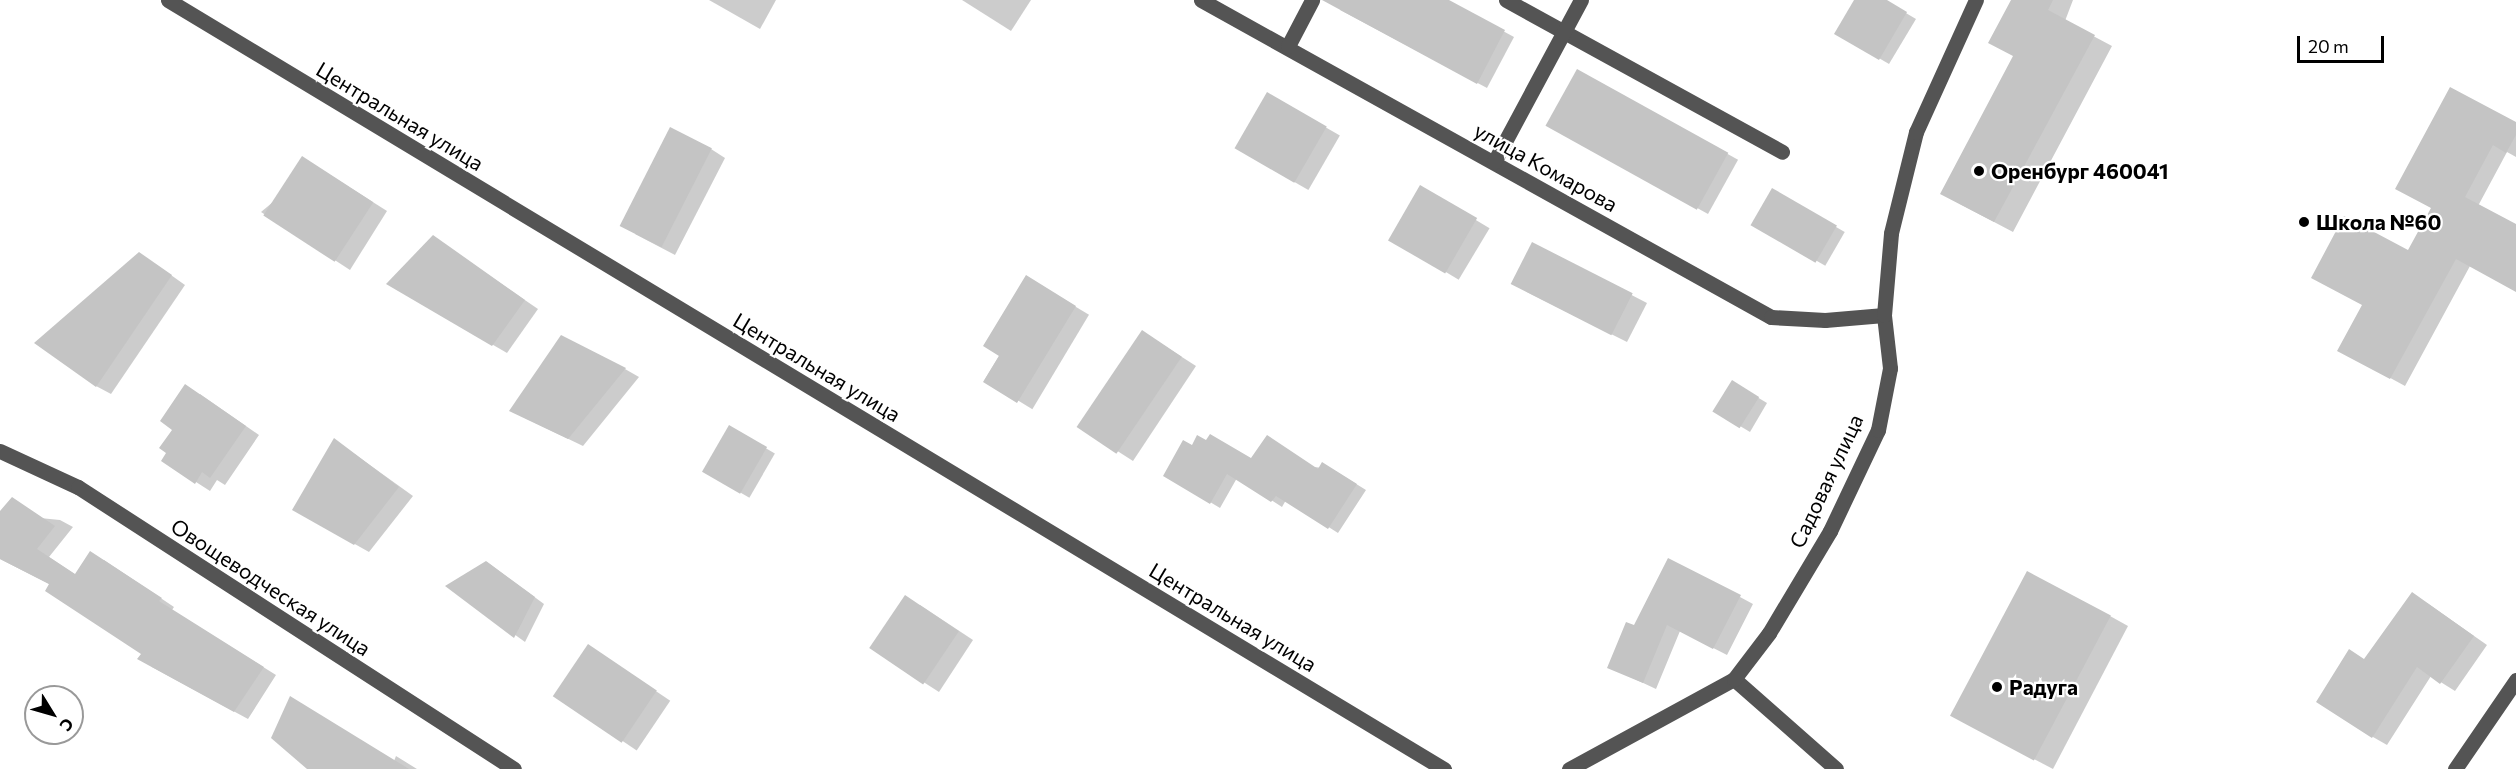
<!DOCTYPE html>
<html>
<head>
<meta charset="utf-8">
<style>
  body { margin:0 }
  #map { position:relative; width:2516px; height:769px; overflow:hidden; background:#fff; font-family:Commissioner,sans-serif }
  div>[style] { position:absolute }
  .shadow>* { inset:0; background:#0003; transform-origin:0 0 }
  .building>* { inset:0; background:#c4c4c4; transform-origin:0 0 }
  .minor>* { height:15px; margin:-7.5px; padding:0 7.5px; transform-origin:7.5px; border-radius:7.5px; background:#545454 }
  .dots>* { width:16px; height:16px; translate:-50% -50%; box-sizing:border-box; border:3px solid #fff; border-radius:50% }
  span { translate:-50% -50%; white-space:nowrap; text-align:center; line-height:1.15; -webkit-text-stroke:4.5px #fff; paint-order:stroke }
  .street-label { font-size:21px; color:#000 }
  .poi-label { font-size:21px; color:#000; font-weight:700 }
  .left { translate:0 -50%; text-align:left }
  .north { position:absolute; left:24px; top:685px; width:60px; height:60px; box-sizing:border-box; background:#fff; border:2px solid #999; border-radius:50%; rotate:127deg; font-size:16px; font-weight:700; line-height:24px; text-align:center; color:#000 }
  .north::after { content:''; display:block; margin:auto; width:21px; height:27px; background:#000; clip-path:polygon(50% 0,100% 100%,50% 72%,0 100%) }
  .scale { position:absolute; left:2297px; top:36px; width:87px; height:27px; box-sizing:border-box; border:3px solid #000; border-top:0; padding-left:8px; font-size:18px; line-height:21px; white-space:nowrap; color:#000; -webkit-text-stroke:4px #fff; paint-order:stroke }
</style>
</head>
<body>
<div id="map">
  <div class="shadow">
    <div style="clip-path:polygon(709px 0,776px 0,760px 29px)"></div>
    <div style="clip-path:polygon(962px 0,1031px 0,1011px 31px)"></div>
    <div style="clip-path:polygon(1345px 0,1446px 0,1514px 37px,1487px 88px,1340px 10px)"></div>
    <div style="clip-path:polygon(1855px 0,1884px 0,1916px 19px,1889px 64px,1836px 33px)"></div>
    <div style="clip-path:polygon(2013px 0,2073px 0,2065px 21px,2112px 46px,2013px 232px,1960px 204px,2015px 56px)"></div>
    <div style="left:1578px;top:71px;width:183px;height:62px;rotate:29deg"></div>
    <div style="left:1268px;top:94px;width:83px;height:63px;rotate:30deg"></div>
    <div style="clip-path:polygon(2516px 124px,2516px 157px,2507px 152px,2478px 206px,2516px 226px,2516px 290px,2470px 266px,2405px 386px,2339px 350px,2408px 252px,2432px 208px,2397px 188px)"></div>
    <div style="clip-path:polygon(711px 149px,725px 158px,675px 255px,635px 234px)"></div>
    <div style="clip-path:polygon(316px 166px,387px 211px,350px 270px,261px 212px)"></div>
    <div style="left:1421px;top:187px;width:80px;height:60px;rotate:31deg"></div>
    <div style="left:1772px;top:190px;width:84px;height:39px;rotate:30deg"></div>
    <div style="clip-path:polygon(433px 237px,538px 309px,507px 353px,388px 284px)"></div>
    <div style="clip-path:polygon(1533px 244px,1647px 303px,1627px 342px,1527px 292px)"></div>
    <div style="clip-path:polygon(154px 263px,185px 285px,111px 394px,96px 386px)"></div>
    <div style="left:1041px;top:286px;width:56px;height:110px;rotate:31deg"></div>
    <div style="clip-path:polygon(1157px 341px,1196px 366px,1133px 461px,1080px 427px)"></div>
    <div style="clip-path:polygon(625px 369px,639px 377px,583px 446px,525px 418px)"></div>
    <div style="clip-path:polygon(1732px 382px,1767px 403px,1750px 432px,1740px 426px)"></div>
    <div style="clip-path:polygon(200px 394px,259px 435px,225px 485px,217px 480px,210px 491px,196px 482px,168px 452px,174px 429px)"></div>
    <div style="left:729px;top:427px;width:53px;height:51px;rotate:30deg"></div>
    <div style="clip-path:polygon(335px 440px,413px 496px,369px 552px,294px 510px)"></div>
    <div style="clip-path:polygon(1192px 447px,1252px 460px,1332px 469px,1366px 490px,1338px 533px,1286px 500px,1282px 507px,1237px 478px,1220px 508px,1165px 475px)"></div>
    <div style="clip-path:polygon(0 514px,60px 520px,73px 527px,49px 557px,76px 575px,104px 560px,174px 607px,172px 610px,276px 675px,248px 719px,152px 667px,143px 653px,51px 585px,0 559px)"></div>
    <div style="clip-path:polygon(487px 562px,544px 604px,525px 642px,448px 586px)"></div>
    <div style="clip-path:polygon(1740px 597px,1753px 604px,1727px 655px,1680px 631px,1656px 689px,1609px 667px,1634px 627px)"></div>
    <div style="clip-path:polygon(2427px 603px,2487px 645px,2455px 691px,2431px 676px,2387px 745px,2373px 737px,2365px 661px)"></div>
    <div style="clip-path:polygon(920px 605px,973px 640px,939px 692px,872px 649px)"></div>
    <div style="clip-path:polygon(2110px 616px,2128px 626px,2053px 769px,1971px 726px)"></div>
    <div style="left:589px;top:646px;width:98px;height:60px;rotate:34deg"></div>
    <div style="clip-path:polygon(396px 756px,417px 769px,310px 769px,394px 761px)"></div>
  </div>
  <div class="building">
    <div style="clip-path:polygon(1322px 0,1449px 0,1505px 30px,1477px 84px)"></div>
    <div style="clip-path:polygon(1854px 0,1887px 0,1907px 12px,1879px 60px,1834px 34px)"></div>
    <div style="clip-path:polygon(2011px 0,2053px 0,2048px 10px,2095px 35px,1994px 222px,1940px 194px,2013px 56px,1988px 43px)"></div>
    <div style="left:1577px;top:69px;width:173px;height:65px;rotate:29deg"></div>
    <div style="clip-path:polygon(2450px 87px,2516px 122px,2516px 135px,2506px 153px,2493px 145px,2465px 197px,2516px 224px,2516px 292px,2456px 259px,2390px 379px,2337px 351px,2362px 305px,2311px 278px,2344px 216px,2408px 250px,2431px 208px,2395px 189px)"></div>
    <div style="left:1267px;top:92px;width:69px;height:65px;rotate:30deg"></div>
    <div style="left:670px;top:127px;width:47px;height:111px;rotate:27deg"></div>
    <div style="left:302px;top:156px;width:85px;height:71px;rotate:33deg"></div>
    <div style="left:1420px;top:185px;width:66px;height:64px;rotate:30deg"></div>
    <div style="left:1772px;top:188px;width:75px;height:43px;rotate:30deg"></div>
    <div style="clip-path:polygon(433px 235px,525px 300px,492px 346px,386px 284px)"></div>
    <div style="left:1532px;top:242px;width:113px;height:47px;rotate:27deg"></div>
    <div style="clip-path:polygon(139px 252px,172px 275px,96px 387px,34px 343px)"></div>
    <div style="clip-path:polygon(1026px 275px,1076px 306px,1017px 403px,983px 382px,999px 356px,983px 346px)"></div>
    <div style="left:1142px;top:330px;width:48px;height:117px;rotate:34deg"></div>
    <div style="clip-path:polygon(561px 335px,626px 368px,568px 439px,509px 411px)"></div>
    <div style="left:1732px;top:380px;width:32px;height:37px;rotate:32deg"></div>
    <div style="clip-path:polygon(185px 384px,246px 426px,210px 478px,202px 472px,195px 484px,161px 461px,166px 453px,159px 448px,172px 430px,160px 421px)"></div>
    <div style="left:729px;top:425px;width:44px;height:54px;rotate:30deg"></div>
    <div style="clip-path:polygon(1210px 434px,1251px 458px,1267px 435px,1318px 469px,1322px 462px,1357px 484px,1328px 529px,1276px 496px,1271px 502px,1227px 474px,1210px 504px,1163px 476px,1183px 440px,1192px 445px,1197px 435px,1206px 440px)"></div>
    <div style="clip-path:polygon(334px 438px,399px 487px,354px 545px,292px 510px)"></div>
    <div style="clip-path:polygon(12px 497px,55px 526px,37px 549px,75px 574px,90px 551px,162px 598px,159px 601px,264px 667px,234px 712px,137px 659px,141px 654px,45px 591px,49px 584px,0 559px,0 511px)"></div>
    <div style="clip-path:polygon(1668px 558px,1741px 595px,1713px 649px,1667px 625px,1643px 683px,1607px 668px,1626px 622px,1634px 625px)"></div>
    <div style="clip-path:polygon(486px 561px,535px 597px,514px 638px,445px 586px)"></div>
    <div style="left:2027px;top:571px;width:95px;height:164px;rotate:28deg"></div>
    <div style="clip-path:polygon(2412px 592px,2474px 636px,2440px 684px,2417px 667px,2372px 738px,2316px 702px,2349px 649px,2364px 659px)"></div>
    <div style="left:905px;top:595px;width:65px;height:64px;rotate:34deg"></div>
    <div style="left:588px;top:644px;width:83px;height:63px;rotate:34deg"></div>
    <div style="clip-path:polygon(290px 696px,409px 769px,307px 769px,271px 738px)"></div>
  </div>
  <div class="minor">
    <div style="left:168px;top:0;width:1490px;rotate:31.08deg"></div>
    <div style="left:1201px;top:0;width:652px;rotate:29.08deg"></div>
    <div style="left:1771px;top:317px;width:54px;rotate:3.2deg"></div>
    <div style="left:1825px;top:320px;width:59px;rotate:-4.8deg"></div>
    <div style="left:1506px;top:0;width:315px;rotate:28.8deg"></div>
    <div style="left:1288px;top:46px;width:52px;rotate:-62.4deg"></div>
    <div style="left:1494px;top:162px;width:184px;rotate:-61.8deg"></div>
    <div style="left:0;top:451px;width:86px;rotate:24.8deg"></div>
    <div style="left:78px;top:487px;width:519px;rotate:32.89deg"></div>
    <div style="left:1734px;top:679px;width:136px;rotate:41.4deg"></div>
    <div style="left:1569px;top:769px;width:188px;rotate:-28.6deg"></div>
    <div style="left:1734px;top:679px;width:58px;rotate:-52.7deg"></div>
    <div style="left:1769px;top:633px;width:119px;rotate:-59.1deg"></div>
    <div style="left:1830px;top:531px;width:112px;rotate:-64.6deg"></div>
    <div style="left:1878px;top:430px;width:63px;rotate:-79deg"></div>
    <div style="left:1890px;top:368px;width:53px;rotate:-96.5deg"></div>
    <div style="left:1884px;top:315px;width:82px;rotate:-85.1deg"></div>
    <div style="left:1891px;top:233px;width:104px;rotate:-76.1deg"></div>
    <div style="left:1916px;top:132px;width:145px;rotate:-65.6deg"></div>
    <div style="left:2455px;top:769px;width:108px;rotate:-55.6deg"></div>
  </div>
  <div class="dots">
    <div style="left:1979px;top:171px;background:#000"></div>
    <div style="left:2304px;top:222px;background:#000"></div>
    <div style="left:1997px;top:687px;background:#000"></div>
  </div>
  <div class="street-label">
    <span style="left:400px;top:116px;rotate:31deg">Центральная улица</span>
    <span style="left:1546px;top:167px;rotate:29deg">улица Комарова</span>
    <span style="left:817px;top:367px;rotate:31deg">Центральная улица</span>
    <span style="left:1826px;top:481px;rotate:-65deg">Садовая улица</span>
    <span style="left:271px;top:587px;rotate:33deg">Овощеводческая улица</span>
    <span style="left:1233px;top:617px;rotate:31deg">Центральная улица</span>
  </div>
  <div class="poi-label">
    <span class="left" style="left:1991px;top:171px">Оренбург 460041</span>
    <span class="left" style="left:2316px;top:222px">Школа №60</span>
    <span class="left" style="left:2009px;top:687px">Радуга</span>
  </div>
  <div class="north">С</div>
  <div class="scale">20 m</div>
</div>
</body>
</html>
